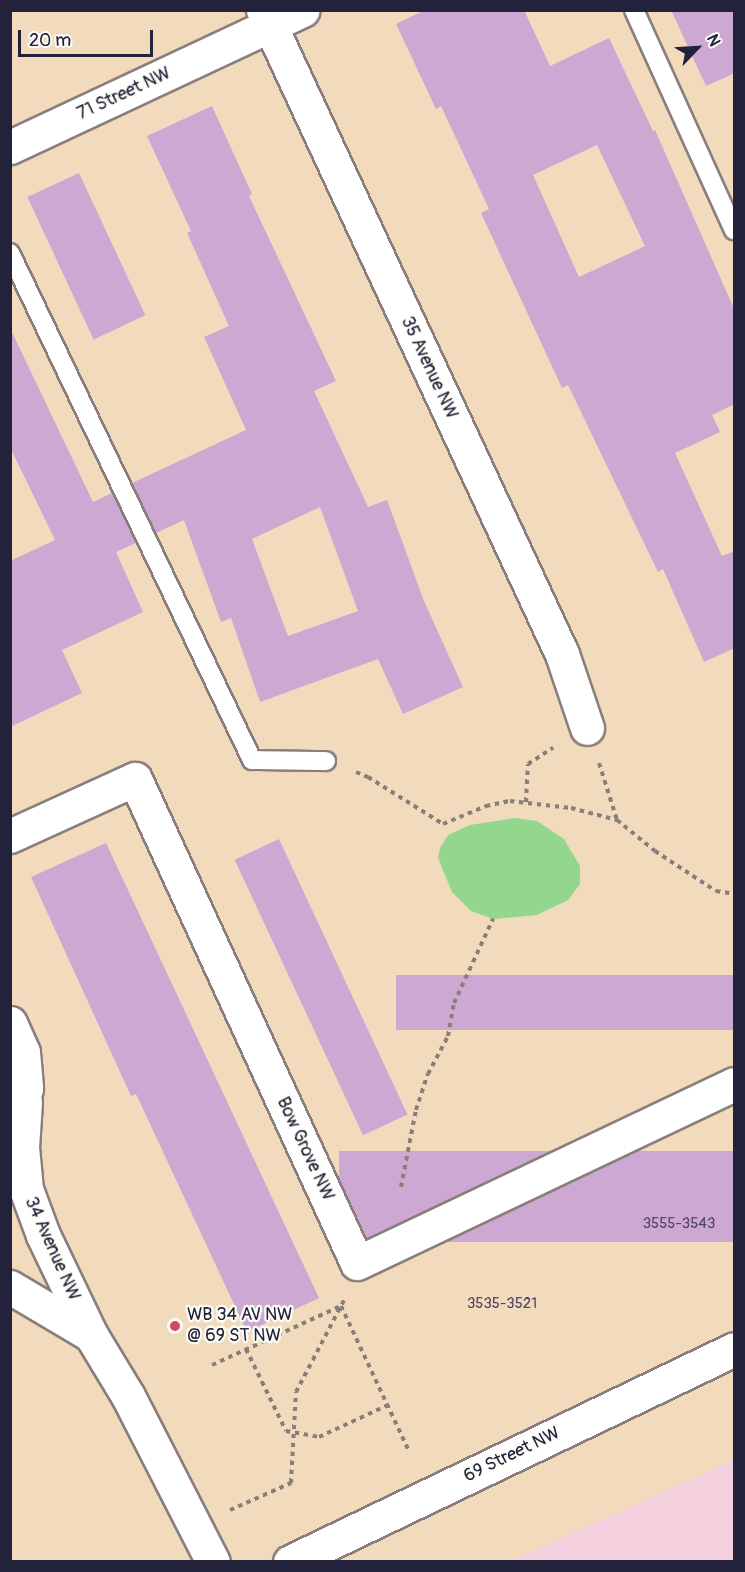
<!DOCTYPE html>
<html>
<head>
<meta charset="utf-8">
<style>
  body { margin:0 }
  #map { position:relative; width:745px; height:1572px; overflow:hidden; background:#f1dbbc; font-family:Pangolin,sans-serif }
  div>[style] { position:absolute }
  .built>* { inset:0; background:#f4cfde }
  .green>* { inset:0; background:#93d68e }
  .building>* { inset:0; background:#cda8d2; transform-origin:0 0 }
  .path>* { height:4px; margin-top:-2px; transform-origin:0; background:repeating-linear-gradient(90deg,#8a7e7c 0 4.5px,transparent 0 9px) }
  .roads { filter:drop-shadow(2px 0 #8a7e7c) drop-shadow(-2px 0 #8a7e7c) drop-shadow(0 2px #8a7e7c) drop-shadow(0 -2px #8a7e7c) }
  .service>* { height:18px; margin:-9px; padding:0 9px; transform-origin:9px; border-radius:9px; background:#fff }
  .minor>* { height:33px; margin:-16.5px; padding:0 16.5px; transform-origin:16.5px; border-radius:16.5px; background:#fff }
  .tertiary>* { height:33px; margin:-16.5px; padding:0 16.5px; transform-origin:16.5px; border-radius:16.5px; background:#fff }
  .dots>* { width:16px; height:16px; translate:-50% -50%; box-sizing:border-box; border:3px solid #fdfcf7; border-radius:50% }
  span { translate:-50% -50%; white-space:nowrap; text-align:center; line-height:1.15; -webkit-text-stroke:4.5px #fdfcf7; paint-order:stroke }
  .number-label { font-size:15px; color:#4d4461 }
  .number-label span { -webkit-text-stroke-width:0 }
  .street-label { font-size:18px; color:#22223b }
  .poi-label { font-size:18px; color:#22223b }
  .left { translate:0 -50%; text-align:left }
  .frame { position:absolute; inset:0; border:12px solid #22223b; pointer-events:none }
  .north { position:absolute; left:667px; top:18px; width:60px; height:60px; -webkit-text-stroke:4px #fdfcf7; paint-order:stroke; rotate:65deg; font-size:16px; font-weight:700; line-height:24px; text-align:center; color:#22223b }
  .north::after { content:''; display:block; margin:auto; width:21px; height:27px; background:#22223b; clip-path:polygon(50% 0,100% 100%,50% 72%,0 100%) }
  .scale { position:absolute; left:18px; top:30px; width:135px; height:27px; box-sizing:border-box; border:3px solid #22223b; border-top:0; padding-left:8px; font-size:18px; line-height:21px; white-space:nowrap; color:#22223b; -webkit-text-stroke:4px #fdfcf7; paint-order:stroke }
</style>
</head>
<body>
<div id="map">
  <div class="built">
    <div style="clip-path:polygon(734px 1460px,734px 1561px,511px 1561px)"></div>
  </div>
  <div class="green">
    <div style="clip-path:polygon(515px 818px,537px 821px,564px 839px,580px 866px,580px 884px,568px 900px,537px 915px,493px 919px,471px 911px,452px 892px,438px 858px,440px 848px,448px 835px,470px 825px)"></div>
  </div>
  <div class="building">
    <div style="clip-path:polygon(evenodd,425px 10px,524px 10px,550px 66px,609px 38px,653px 131px,655px 130px,735px 311px,735px 404px,712px 415px,720px 432px,675px 453px,722px 556px,735px 551px,735px 648px,704px 662px,663px 569px,658px 572px,568px 385px,562px 388px,481px 213px,489px 209px,441px 106px,436px 109px,396px 24px,425px 10px,597px 145px,645px 246px,579px 277px,533px 175px,597px 145px)"></div>
    <div style="clip-path:polygon(671px 10px,735px 10px,735px 73px,706px 86px)"></div>
    <div style="clip-path:polygon(evenodd,212px 106px,252px 194px,249px 196px,336px 381px,314px 391px,368px 507px,387px 500px,424px 601px,463px 687px,403px 714px,378px 659px,260px 702px,231px 618px,221px 622px,184px 520px,156px 533px,132px 483px,246px 430px,204px 337px,229px 326px,187px 233px,191px 231px,147px 136px,212px 106px,320px 507px,358px 611px,288px 636px,252px 539px,320px 507px)"></div>
    <div style="left:79px;top:173px;width:157px;height:57px;rotate:65deg"></div>
    <div style="clip-path:polygon(10px 328px,93px 502px,112px 493px,136px 543px,116px 552px,143px 612px,62px 650px,82px 693px,10px 727px,10px 561px,55px 540px,10px 447px)"></div>
    <div style="left:279px;top:839px;width:304px;height:49px;rotate:65deg"></div>
    <div style="clip-path:polygon(106px 843px,319px 1298px,247px 1332px,136px 1094px,131px 1096px,31px 877px)"></div>
    <div style="left:735px;top:975px;width:55px;height:339px;rotate:90deg"></div>
    <div style="left:735px;top:1151px;width:91px;height:396px;rotate:90deg"></div>
  </div>
  <div class="path">
    <div style="left:599px;top:763px;width:60px;rotate:72.5deg"></div>
    <div style="left:356px;top:772px;width:13px;rotate:23deg"></div>
    <div style="left:368px;top:777px;width:89px;rotate:32.1deg"></div>
    <div style="left:443px;top:824px;width:47px;rotate:-22.7deg"></div>
    <div style="left:486px;top:806px;width:25px;rotate:-12deg"></div>
    <div style="left:510px;top:801px;width:61px;rotate:6.5deg"></div>
    <div style="left:571px;top:808px;width:48px;rotate:14.6deg"></div>
    <div style="left:617px;top:820px;width:49px;rotate:39.2deg"></div>
    <div style="left:655px;top:851px;width:73px;rotate:33.3deg"></div>
    <div style="left:716px;top:891px;width:18px;rotate:9deg"></div>
    <div style="left:526px;top:802px;width:38px;rotate:-87deg"></div>
    <div style="left:528px;top:764px;width:30px;rotate:-33deg"></div>
    <div style="left:401px;top:1187px;width:78px;rotate:-79deg"></div>
    <div style="left:416px;top:1110px;width:38px;rotate:-72deg"></div>
    <div style="left:428px;top:1074px;width:43px;rotate:-62.2deg"></div>
    <div style="left:448px;top:1036px;width:34px;rotate:-80deg"></div>
    <div style="left:454px;top:1003px;width:93px;rotate:-65.1deg"></div>
    <div style="left:246px;top:1349px;width:91px;rotate:64deg"></div>
    <div style="left:286px;top:1431px;width:34px;rotate:10deg"></div>
    <div style="left:319px;top:1437px;width:76px;rotate:-24.9deg"></div>
    <div style="left:212px;top:1365px;width:142px;rotate:-24.6deg"></div>
    <div style="left:341px;top:1306px;width:160px;rotate:64.9deg"></div>
    <div style="left:230px;top:1510px;width:67px;rotate:-23.9deg"></div>
    <div style="left:291px;top:1483px;width:91px;rotate:-86.9deg"></div>
    <div style="left:296px;top:1392px;width:104px;rotate:-62.4deg"></div>
  </div>
  <div class="roads">
    <div class="service">
      <div style="left:634px;top:10px;width:242px;rotate:65.6deg"></div>
      <div style="left:10px;top:253px;width:562px;rotate:64.48deg"></div>
      <div style="left:252px;top:760px;width:74px;rotate:0.8deg"></div>
    </div>
    <div class="minor">
      <div style="left:263px;top:10px;width:710px;rotate:65.1deg"></div>
      <div style="left:562px;top:654px;width:78px;rotate:71.3deg"></div>
      <div style="left:10px;top:147px;width:323px;rotate:-25.1deg"></div>
      <div style="left:10px;top:836px;width:137px;rotate:-24.5deg"></div>
      <div style="left:135px;top:779px;width:532px;rotate:65.36deg"></div>
      <div style="left:357px;top:1263px;width:417px;rotate:-25.4deg"></div>
      <div style="left:25px;top:1102px;width:45px;rotate:93.8deg"></div>
      <div style="left:22px;top:1147px;width:42px;rotate:84.6deg"></div>
      <div style="left:26px;top:1189px;width:49px;rotate:69.7deg"></div>
      <div style="left:43px;top:1235px;width:111px;rotate:64.4deg"></div>
      <div style="left:91px;top:1335px;width:71px;rotate:58.8deg"></div>
      <div style="left:128px;top:1396px;width:186px;rotate:62.9deg"></div>
      <div style="left:10px;top:1287px;width:94px;rotate:30.7deg"></div>
      <div style="left:290px;top:1562px;width:492px;rotate:-25.6deg"></div>
    </div>
    <div class="tertiary">
      <div style="left:10px;top:1023px;width:32px;rotate:66deg"></div>
      <div style="left:23px;top:1052px;width:36px;rotate:85deg"></div>
      <div style="left:26px;top:1088px;width:37px;rotate:103deg"></div>
      <div style="left:18px;top:1124px;width:14px;rotate:124deg"></div>
    </div>
  </div>
  <div class="dots">
    <div style="left:175px;top:1326px;background:#d1495b"></div>
  </div>
  <div class="number-label">
    <span style="left:679px;top:1224px">3555-3543</span>
    <span style="left:502px;top:1304px">3535-3521</span>
  </div>
  <div class="street-label">
    <span style="left:124px;top:94px;rotate:-25deg">71 Street NW</span>
    <span style="left:429px;top:368px;rotate:65deg">35 Avenue NW</span>
    <span style="left:305px;top:1149px;rotate:65deg">Bow Grove NW</span>
    <span style="left:52px;top:1249px;rotate:66deg">34 Avenue NW</span>
    <span style="left:512px;top:1455px;rotate:-26deg">69 Street NW</span>
  </div>
  <div class="poi-label">
    <span class="left" style="left:187px;top:1326px">WB 34 AV NW<br>@ 69 ST NW</span>
  </div>
  <div class="frame"></div>
  <div class="north">N</div>
  <div class="scale">20 m</div>
</div>
</body>
</html>
